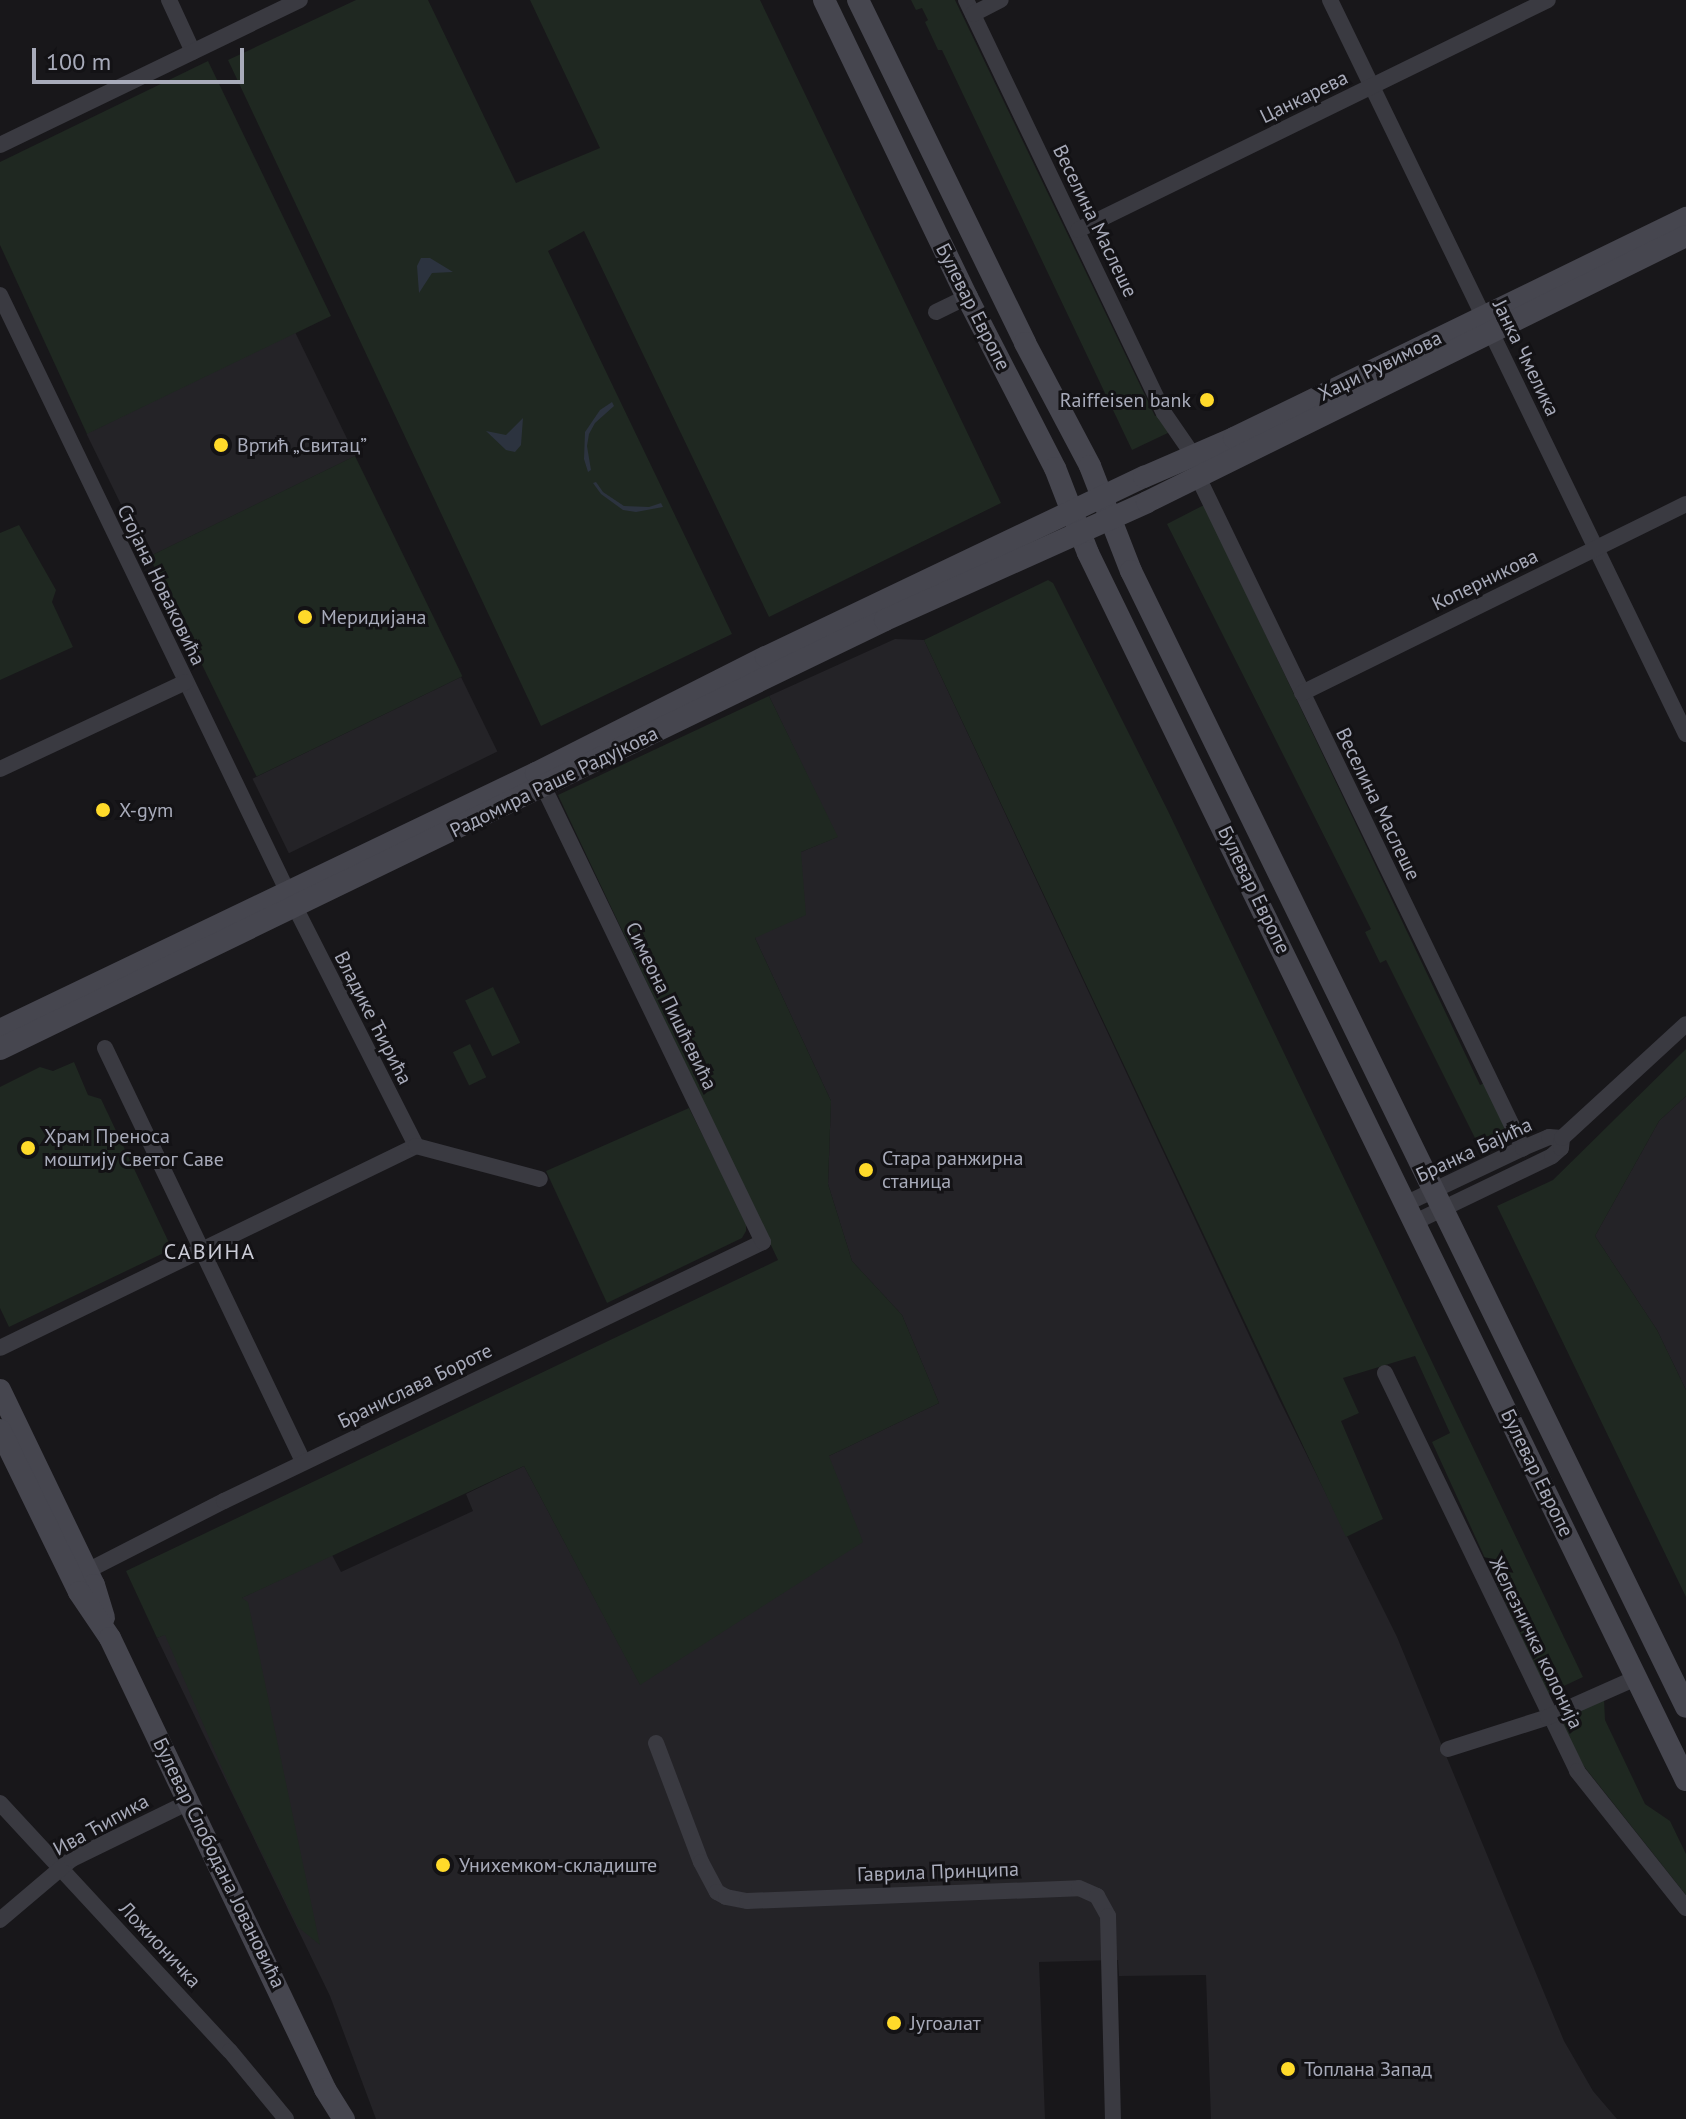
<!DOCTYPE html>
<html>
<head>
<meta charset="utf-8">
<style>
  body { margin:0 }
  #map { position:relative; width:1686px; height:2119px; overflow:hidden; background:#18171a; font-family:"PT Sans",sans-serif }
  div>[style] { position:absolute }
  .built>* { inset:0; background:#242327; transform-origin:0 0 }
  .green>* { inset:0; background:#1f2821; transform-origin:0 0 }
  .water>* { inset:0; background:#2c333f }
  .street>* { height:16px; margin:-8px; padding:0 8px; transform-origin:8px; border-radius:8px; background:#3a3a41 }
  .secondary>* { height:22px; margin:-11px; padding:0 11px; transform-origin:11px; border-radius:11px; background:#46464f }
  .dots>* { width:22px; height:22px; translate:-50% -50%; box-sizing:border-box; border:4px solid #131215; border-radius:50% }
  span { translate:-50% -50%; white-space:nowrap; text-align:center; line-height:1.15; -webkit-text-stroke:6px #131215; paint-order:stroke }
  .street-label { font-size:20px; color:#a8abba }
  .poi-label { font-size:20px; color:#a8abba }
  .right { translate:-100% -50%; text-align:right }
  .left { translate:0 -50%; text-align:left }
  .neighbourhood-label { font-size:22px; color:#cacbd6; letter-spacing:2px }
  .scale { position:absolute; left:32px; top:48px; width:212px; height:36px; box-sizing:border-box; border:4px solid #a8abba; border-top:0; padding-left:10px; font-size:24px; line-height:28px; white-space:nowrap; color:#a8abba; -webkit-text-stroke:6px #131215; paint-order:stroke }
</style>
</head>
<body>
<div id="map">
  <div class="built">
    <div style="left:295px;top:332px;width:138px;height:232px;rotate:64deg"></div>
    <div style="clip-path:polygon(895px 639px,924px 640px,1278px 1397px,1397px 1637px,1564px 2041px,1593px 2091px,1617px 2119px,1211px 2119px,1206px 1975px,1119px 1976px,1118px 1960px,1039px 1962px,1045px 2119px,376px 2119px,330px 1996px,157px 1638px,332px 1555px,341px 1572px,473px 1511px,466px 1494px,524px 1466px,640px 1684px,829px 1456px,939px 1403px,902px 1315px,852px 1261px,828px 1184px,831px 1101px,755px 938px,801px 852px,837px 837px,769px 696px)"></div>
    <div style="left:461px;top:677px;width:83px;height:232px;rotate:64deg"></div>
    <div style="clip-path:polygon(1686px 1096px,1686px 1390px,1657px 1330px,1595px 1236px,1659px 1121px)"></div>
  </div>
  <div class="green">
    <div style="clip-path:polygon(356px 0,428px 0,516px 183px,600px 148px,530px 0,760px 0,1001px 503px,769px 617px,584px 231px,548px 251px,732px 634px,541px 726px,228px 60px)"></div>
    <div style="clip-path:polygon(911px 0,955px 0,1155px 416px,1164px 413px,1172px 431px,1132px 450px,942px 50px,938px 50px,925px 22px,928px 20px,922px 8px,916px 10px)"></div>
    <div style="clip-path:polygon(208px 61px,331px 316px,87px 434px,0 245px,0 162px)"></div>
    <div style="left:355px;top:456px;width:245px;height:229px;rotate:64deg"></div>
    <div style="clip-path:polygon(1204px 505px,1480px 1085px,1487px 1082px,1523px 1131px,1475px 1138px,1386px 960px,1380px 963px,1365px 932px,1371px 929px,1167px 524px)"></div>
    <div style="clip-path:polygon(19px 525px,56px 590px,52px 602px,73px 647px,0 680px,0 533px)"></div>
    <div style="clip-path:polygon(1048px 580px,1053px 583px,1168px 811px,1583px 1677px,1547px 1694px,1432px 1442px,1450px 1433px,1415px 1356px,1343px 1378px,1359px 1413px,1341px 1421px,1383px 1519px,1346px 1537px,924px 640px)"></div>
    <div style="clip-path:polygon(769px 696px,838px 837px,801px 852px,806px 915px,755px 938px,831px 1101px,828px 1184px,852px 1261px,902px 1315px,939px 1403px,829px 1456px,863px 1542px,640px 1685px,524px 1466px,242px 1598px,248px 1602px,320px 1945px,298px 1927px,234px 1796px,165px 1635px,157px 1638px,126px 1571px,778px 1260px,558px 795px)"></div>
    <div style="left:493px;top:987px;width:62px;height:31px;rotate:64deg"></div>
    <div style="left:470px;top:1044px;width:37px;height:19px;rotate:64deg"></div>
    <div style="clip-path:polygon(1686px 1049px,1686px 1096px,1659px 1121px,1595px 1236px,1657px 1330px,1686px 1390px,1686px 1597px,1497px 1206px,1553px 1180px)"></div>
    <div style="clip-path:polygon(74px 1062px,88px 1095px,101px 1099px,172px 1249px,9px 1327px,0 1308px,0 1087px,40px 1067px,53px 1071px)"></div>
    <div style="clip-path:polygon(689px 1108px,746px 1222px,746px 1231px,742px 1238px,607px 1303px,546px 1171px)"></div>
    <div style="clip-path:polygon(1604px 1699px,1605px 1720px,1645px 1804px,1670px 1821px,1686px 1854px,1686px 1895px,1583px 1765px,1558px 1718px)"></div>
  </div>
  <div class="water">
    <div style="clip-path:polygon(421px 258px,430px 258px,453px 272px,432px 273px,419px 293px,417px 266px)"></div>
    <div style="clip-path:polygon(612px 402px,614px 406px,595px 423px,589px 434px,587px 446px,591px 470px,588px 472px,584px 459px,585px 432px,600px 410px)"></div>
    <div style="clip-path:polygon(523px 418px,521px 445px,515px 452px,506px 450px,486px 431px,506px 435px)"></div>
    <div style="clip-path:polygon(596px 482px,603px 492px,624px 506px,649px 507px,661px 503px,663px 507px,636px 512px,623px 510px,601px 494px,593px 483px)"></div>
  </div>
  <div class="street">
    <div style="left:169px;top:0;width:57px;rotate:65.2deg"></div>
    <div style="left:966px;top:0;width:458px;rotate:64.4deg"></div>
    <div style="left:1164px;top:413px;width:51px;rotate:55.4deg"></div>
    <div style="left:1330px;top:0;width:816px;rotate:64.13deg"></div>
    <div style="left:973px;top:14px;width:31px;rotate:-27deg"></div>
    <div style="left:0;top:145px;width:333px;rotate:-25.8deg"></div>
    <div style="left:1078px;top:230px;width:523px;rotate:-26.08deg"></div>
    <div style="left:0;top:295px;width:679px;rotate:64.26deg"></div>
    <div style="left:295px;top:907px;width:268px;rotate:63.1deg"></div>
    <div style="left:416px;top:1146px;width:462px;rotate:154.1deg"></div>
    <div style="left:936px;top:312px;width:34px;rotate:-26deg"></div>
    <div style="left:1198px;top:477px;width:746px;rotate:64.16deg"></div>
    <div style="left:1302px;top:693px;width:428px;rotate:-26.2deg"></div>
    <div style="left:0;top:769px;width:205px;rotate:-25.1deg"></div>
    <div style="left:105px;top:1048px;width:459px;rotate:64.4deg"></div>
    <div style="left:416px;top:1146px;width:128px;rotate:14.9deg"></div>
    <div style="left:1405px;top:1204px;width:131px;rotate:-25.4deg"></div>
    <div style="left:1523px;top:1148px;width:28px;rotate:-23deg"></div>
    <div style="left:1549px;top:1137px;width:13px;rotate:4deg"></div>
    <div style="left:1413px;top:1223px;width:154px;rotate:-25.7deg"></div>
    <div style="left:1552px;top:1156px;width:12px;rotate:-42deg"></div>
    <div style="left:1561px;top:1148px;width:10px;rotate:-84deg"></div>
    <div style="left:1562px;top:1138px;width:168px;rotate:-42.6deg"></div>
    <div style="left:1385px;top:1373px;width:442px;rotate:64.2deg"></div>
    <div style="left:1577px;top:1771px;width:175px;rotate:51.5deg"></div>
    <div style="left:87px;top:1571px;width:154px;rotate:-27.1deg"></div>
    <div style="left:224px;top:1501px;width:598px;rotate:-25.67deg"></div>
    <div style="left:763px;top:1242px;width:504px;rotate:-115.75deg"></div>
    <div style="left:656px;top:1743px;width:127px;rotate:69.3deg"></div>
    <div style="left:701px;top:1862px;width:34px;rotate:62deg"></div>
    <div style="left:717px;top:1892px;width:10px;rotate:29deg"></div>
    <div style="left:726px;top:1897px;width:21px;rotate:11deg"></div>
    <div style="left:747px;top:1901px;width:332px;rotate:-2.2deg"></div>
    <div style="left:1079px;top:1888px;width:20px;rotate:24deg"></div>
    <div style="left:1097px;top:1896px;width:23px;rotate:61deg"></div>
    <div style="left:1108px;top:1916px;width:203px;rotate:88.6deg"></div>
    <div style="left:1448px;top:1749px;width:105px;rotate:-17.7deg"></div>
    <div style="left:1548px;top:1717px;width:96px;rotate:-23.9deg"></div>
    <div style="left:0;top:1803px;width:338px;rotate:47.2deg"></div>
    <div style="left:230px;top:2051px;width:88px;rotate:50.5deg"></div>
    <div style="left:0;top:1920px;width:94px;rotate:-40.3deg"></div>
    <div style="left:72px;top:1859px;width:130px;rotate:-26deg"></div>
  </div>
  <div class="secondary">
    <div style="left:824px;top:0;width:330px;rotate:64.3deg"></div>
    <div style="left:967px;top:297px;width:192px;rotate:62.8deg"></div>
    <div style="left:1055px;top:468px;width:91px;rotate:68.8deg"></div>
    <div style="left:1088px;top:553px;width:1365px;rotate:64.02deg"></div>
    <div style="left:858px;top:0;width:381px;rotate:64deg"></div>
    <div style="left:1025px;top:343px;width:139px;rotate:62.1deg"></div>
    <div style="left:1090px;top:466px;width:113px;rotate:68.7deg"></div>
    <div style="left:1131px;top:571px;width:1264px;rotate:63.96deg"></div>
    <div style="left:0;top:1030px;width:594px;rotate:-25.62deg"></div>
    <div style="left:536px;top:773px;width:258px;rotate:-26.8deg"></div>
    <div style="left:766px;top:657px;width:419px;rotate:-25.5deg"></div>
    <div style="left:1144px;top:477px;width:98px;rotate:-23.4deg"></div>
    <div style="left:1234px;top:438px;width:503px;rotate:-25.95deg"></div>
    <div style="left:0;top:1049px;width:983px;rotate:-25.86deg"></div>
    <div style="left:885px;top:620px;width:287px;rotate:-24.2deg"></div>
    <div style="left:1147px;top:502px;width:601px;rotate:-26.27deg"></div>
    <div style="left:0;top:1390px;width:216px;rotate:64.3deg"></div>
    <div style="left:94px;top:1585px;width:34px;rotate:73deg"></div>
    <div style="left:0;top:1430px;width:180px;rotate:64deg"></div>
    <div style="left:79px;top:1592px;width:55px;rotate:56deg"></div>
    <div style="left:110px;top:1638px;width:500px;rotate:64.5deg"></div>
    <div style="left:325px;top:2089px;width:36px;rotate:58deg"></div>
  </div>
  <div class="dots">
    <div style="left:1207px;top:400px;background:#ffda2a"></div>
    <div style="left:221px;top:445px;background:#ffda2a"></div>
    <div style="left:305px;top:617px;background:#ffda2a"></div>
    <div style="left:103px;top:810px;background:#ffda2a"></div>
    <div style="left:28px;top:1148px;background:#ffda2a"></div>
    <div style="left:866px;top:1170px;background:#ffda2a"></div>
    <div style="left:443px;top:1865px;background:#ffda2a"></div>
    <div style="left:894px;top:2023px;background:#ffda2a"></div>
    <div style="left:1288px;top:2069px;background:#ffda2a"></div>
  </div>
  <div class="street-label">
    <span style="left:1304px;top:97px;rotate:-26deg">Цанкарева</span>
    <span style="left:1095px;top:221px;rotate:64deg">Веселина Маслеше</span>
    <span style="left:973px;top:307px;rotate:63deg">Булевар Европе</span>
    <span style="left:1526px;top:358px;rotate:64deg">Јанка Чмелика</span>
    <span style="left:1380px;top:366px;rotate:-26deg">Хаџи Рувимова</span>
    <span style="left:1485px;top:580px;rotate:-26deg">Коперникова</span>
    <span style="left:161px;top:585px;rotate:64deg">Стојана Новаковића</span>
    <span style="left:554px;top:782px;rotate:-26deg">Радомира Раше Радујкова</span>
    <span style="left:1378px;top:804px;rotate:64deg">Веселина Маслеше</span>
    <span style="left:1254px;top:890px;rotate:64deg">Булевар Европе</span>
    <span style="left:671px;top:1006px;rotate:64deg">Симеона Пишћевића</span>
    <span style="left:373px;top:1018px;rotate:63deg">Владике Ћирића</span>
    <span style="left:1474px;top:1150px;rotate:-25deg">Бранка Бајића</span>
    <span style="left:415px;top:1386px;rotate:-26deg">Бранислава Бороте</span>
    <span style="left:1537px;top:1473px;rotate:64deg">Булевар Европе</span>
    <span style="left:1536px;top:1643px;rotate:64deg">Железничка колонија</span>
    <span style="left:101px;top:1825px;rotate:-29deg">Ива Ћипика</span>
    <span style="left:219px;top:1863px;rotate:64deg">Булевар Слободана Јовановића</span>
    <span style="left:938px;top:1872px;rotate:-2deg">Гаврила Принципа</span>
    <span style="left:160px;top:1945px;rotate:47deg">Ложионичка</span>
  </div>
  <div class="poi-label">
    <span class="right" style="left:1191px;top:400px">Raiffeisen bank</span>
    <span class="left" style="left:237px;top:445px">Вртић „Свитац”</span>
    <span class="left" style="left:321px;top:617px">Меридијана</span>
    <span class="left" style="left:119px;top:810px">X-gym</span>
    <span class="left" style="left:44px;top:1148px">Храм Преноса<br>моштију Светог Саве</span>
    <span class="left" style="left:882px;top:1170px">Стара ранжирна<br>станица</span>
    <span class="left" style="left:459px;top:1865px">Унихемком-складиште</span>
    <span class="left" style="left:910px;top:2023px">Југоалат</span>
    <span class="left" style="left:1304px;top:2069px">Топлана Запад</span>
  </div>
  <div class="neighbourhood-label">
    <span style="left:210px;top:1252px">САВИНА</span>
  </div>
  <div class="scale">100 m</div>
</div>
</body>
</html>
